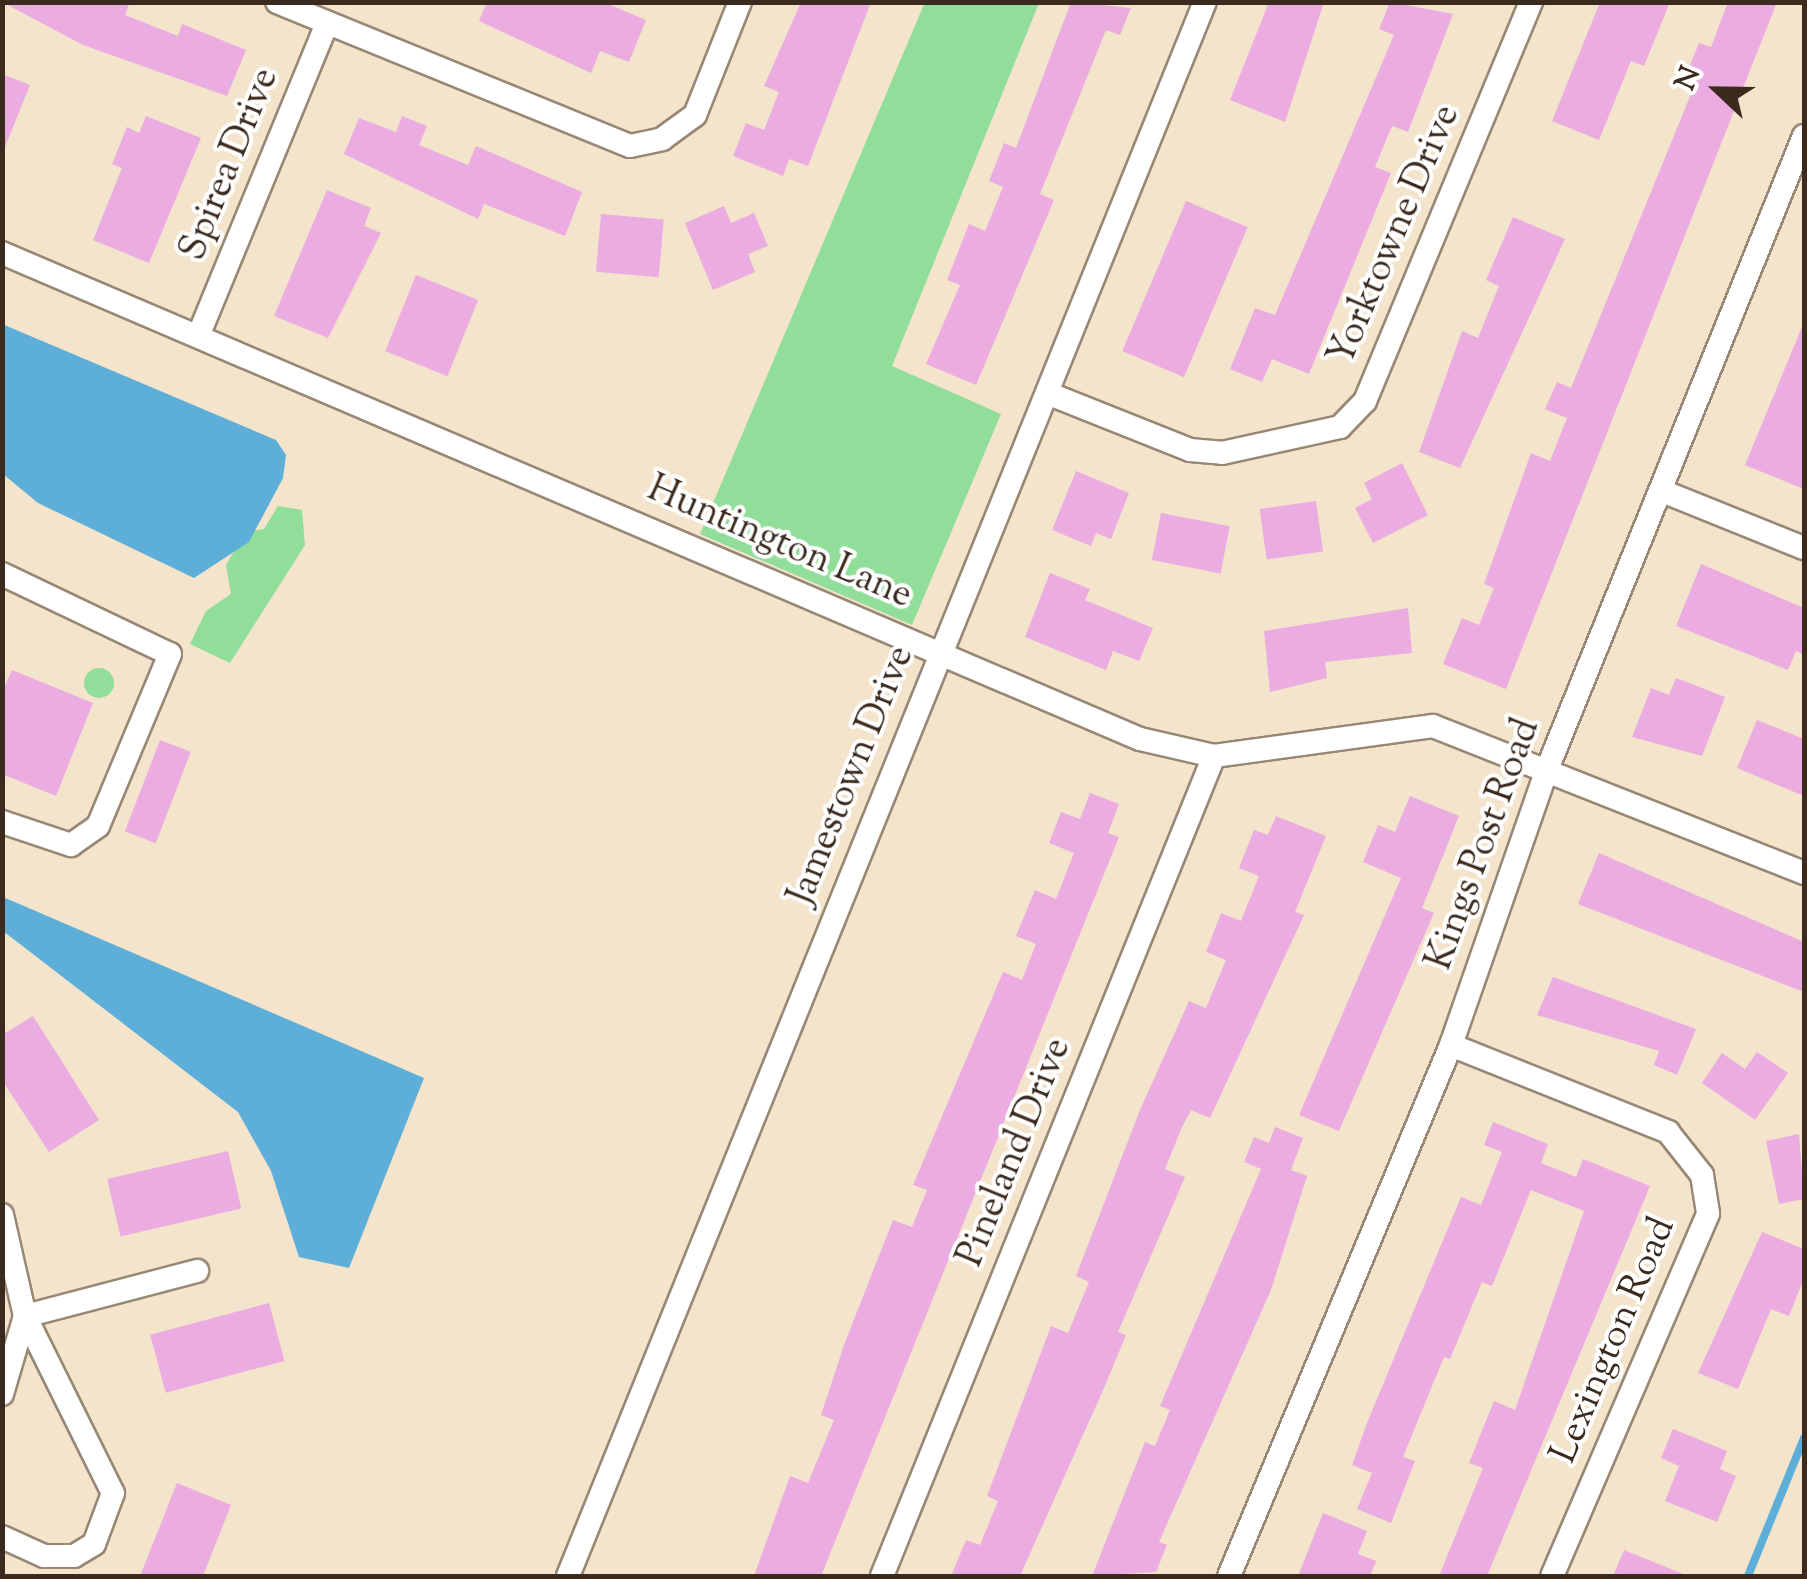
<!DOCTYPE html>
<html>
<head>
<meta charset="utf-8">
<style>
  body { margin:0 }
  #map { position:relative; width:1807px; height:1579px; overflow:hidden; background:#f3e4cb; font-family:"Sorts Mill Goudy",serif }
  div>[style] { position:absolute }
  .green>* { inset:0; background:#91de9b }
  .round { border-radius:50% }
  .water>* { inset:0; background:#5daed8 }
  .stream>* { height:8px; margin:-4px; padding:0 4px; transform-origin:4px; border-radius:4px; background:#5daed8 }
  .building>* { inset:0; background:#eaace1; transform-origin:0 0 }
  .roads { filter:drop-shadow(2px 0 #978774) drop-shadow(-2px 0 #978774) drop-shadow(0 2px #978774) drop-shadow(0 -2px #978774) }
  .street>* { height:22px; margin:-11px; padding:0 11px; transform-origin:11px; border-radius:11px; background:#fff }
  span { translate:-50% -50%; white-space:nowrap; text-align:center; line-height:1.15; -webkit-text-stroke:8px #fff; paint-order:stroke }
  .street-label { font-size:38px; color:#3b2a1e }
  .frame { position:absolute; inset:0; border:5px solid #3b2a1e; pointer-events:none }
  .north { position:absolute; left:1667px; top:40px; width:100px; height:100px; -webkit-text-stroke:8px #fff; paint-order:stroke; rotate:292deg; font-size:28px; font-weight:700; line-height:40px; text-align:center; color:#3b2a1e }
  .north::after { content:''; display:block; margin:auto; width:35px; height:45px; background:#3b2a1e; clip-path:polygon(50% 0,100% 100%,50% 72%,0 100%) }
</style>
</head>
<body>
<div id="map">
  <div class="green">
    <div style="clip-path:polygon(925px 2px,1039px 3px,892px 366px,1001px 414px,912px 625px,700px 534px)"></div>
    <div style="clip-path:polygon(278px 506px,302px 510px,305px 545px,230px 663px,190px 644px,206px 611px,231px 594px,226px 565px,246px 532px,264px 529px)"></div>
    <div class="round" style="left:84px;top:668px;width:30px;height:30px"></div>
  </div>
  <div class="water">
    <div style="clip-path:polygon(2px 324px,276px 440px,286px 455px,283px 478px,249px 542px,194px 578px,38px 503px,3px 474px)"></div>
    <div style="clip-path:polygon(3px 897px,424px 1078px,349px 1268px,299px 1257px,271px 1171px,238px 1112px,3px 931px)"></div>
  </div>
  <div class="stream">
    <div style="left:1748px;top:1576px;width:149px;rotate:-67.9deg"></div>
  </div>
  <div class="building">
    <div style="clip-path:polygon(2px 2px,130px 2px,125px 15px,178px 36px,182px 24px,246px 50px,227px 96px,83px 45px)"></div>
    <div style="clip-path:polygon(487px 2px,603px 2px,646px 20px,629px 62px,600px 51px,591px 73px,479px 21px)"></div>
    <div style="clip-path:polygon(801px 2px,871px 2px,808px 166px,789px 159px,783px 176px,733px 156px,746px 123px,764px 130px,779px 92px,764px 86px)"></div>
    <div style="clip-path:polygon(1071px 2px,1131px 8px,1120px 35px,1106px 30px,1040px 194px,1054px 200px,976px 385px,926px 364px,960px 285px,947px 280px,969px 224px,985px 231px,1003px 187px,989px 181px,1004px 143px,1016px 148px)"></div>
    <div style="clip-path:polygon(1269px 2px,1324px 2px,1285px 122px,1230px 100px)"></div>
    <div style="clip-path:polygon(1390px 2px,1453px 14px,1408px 132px,1392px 126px,1375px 167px,1391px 173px,1309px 374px,1272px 359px,1262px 382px,1230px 369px,1255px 308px,1275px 315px,1394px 35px,1379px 29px)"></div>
    <div style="clip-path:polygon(1600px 2px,1670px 2px,1644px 66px,1631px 61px,1599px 140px,1552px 121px)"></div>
    <div style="clip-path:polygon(1728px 2px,1777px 2px,1506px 689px,1443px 664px,1462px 618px,1479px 625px,1494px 588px,1484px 584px,1531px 453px,1550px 461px,1567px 418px,1545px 409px,1557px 382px,1571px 388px,1693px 89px,1682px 85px,1699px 43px,1711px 47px)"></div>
    <div style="clip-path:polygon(2px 74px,30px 85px,3px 152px,2px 152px)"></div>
    <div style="clip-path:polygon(146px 116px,201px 138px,149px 263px,93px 240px,122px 168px,112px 164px,127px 127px,139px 133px)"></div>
    <div style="clip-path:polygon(402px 116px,427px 126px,419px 145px,468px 165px,476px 146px,582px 192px,565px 236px,484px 204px,478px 219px,344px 154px,359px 118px,396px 132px)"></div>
    <div style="clip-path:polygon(327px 190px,371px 208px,364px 226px,381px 233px,328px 338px,274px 316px)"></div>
    <div style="left:1186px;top:201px;width:67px;height:163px;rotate:23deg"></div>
    <div style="clip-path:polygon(724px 206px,731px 223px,754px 213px,768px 246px,748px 254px,755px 272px,713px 290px,685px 223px)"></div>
    <div style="left:601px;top:214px;width:63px;height:58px;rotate:5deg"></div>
    <div style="clip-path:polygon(1513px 217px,1565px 239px,1460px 468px,1419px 452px,1462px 331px,1478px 338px,1499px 286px,1486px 280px)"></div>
    <div style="left:416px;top:275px;width:67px;height:82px;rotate:22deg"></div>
    <div style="clip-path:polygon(1804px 322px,1804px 489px,1745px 465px)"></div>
    <div style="clip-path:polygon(1402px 463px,1428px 515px,1373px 543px,1355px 508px,1372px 499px,1364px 483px)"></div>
    <div style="clip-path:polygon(1076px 471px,1129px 493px,1111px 539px,1096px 533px,1091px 546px,1052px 530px)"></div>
    <div style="left:1316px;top:501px;width:51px;height:57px;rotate:82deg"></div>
    <div style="left:1161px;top:513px;width:70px;height:48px;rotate:11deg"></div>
    <div style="clip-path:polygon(1701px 564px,1804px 608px,1804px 655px,1796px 651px,1788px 670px,1676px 626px)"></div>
    <div style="clip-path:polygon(1050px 573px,1090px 589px,1085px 600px,1153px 628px,1139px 661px,1113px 651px,1106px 670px,1025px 637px)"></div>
    <div style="clip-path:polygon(1408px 608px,1412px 653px,1325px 662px,1327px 678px,1270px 692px,1264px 631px)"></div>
    <div style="clip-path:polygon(12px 670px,93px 703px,56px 796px,2px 774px,2px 693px)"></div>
    <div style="clip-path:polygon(1676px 678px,1725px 697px,1702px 756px,1632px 737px,1651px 688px,1669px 695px)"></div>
    <div style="clip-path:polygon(1757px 720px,1804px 739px,1804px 796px,1737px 768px)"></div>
    <div style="left:160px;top:740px;width:33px;height:98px;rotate:21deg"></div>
    <div style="clip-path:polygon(1090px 793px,1119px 804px,1108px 833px,1119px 837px,821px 1576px,754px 1576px,790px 1476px,808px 1483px,834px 1420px,821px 1415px,844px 1345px,893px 1220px,912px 1227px,927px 1190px,913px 1185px,1003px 972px,1022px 980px,1036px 944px,1016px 936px,1035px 890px,1056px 899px,1074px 853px,1049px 843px,1061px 812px,1080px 819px)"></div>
    <div style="clip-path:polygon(1410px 796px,1459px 816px,1422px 908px,1434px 913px,1339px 1131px,1299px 1115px,1401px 878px,1363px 862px,1378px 825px,1395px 832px)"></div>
    <div style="clip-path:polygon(1276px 816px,1326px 836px,1295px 912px,1304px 915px,1210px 1118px,1191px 1110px,1182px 1127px,1165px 1169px,1185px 1177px,1118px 1332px,1126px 1335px,1104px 1388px,1020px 1576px,951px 1576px,966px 1540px,980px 1545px,998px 1501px,987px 1496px,1051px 1326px,1068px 1333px,1089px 1282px,1076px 1276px,1140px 1110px,1189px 1001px,1206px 1008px,1226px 960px,1206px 952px,1221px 913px,1241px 921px,1259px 876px,1239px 868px,1254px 830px,1268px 835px)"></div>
    <div style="clip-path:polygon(1599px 853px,1804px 942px,1804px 992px,1578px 904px)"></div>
    <div style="clip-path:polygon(1553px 977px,1696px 1029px,1677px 1075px,1654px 1065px,1659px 1051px,1537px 1015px)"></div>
    <div style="clip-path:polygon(33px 1016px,99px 1120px,49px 1152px,2px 1080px,2px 1035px)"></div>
    <div style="clip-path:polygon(1757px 1052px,1788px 1073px,1755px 1120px,1702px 1083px,1722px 1053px,1745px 1069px)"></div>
    <div style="clip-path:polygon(1493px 1122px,1548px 1144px,1541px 1163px,1576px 1177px,1583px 1159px,1650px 1186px,1487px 1576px,1439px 1576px,1483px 1468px,1469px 1463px,1494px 1401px,1515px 1410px,1584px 1211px,1531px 1190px,1492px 1286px,1482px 1282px,1450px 1359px,1444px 1357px,1403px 1457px,1415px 1461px,1391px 1523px,1357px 1509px,1372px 1473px,1352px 1465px,1367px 1423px,1461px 1197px,1481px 1205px,1502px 1152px,1484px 1145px)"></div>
    <div style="clip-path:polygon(1275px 1127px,1303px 1138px,1291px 1170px,1307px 1176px,1271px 1290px,1159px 1542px,1167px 1545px,1156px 1572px,1092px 1576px,1145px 1442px,1155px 1446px,1170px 1410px,1160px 1406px,1261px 1169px,1244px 1162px,1254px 1137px,1269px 1143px)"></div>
    <div style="clip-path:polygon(1799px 1134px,1804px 1199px,1779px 1204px,1766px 1141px)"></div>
    <div style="left:228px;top:1151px;width:59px;height:124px;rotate:77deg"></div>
    <div style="clip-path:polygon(1762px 1232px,1804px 1249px,1804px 1278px,1789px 1316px,1771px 1309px,1738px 1389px,1698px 1373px)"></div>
    <div style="left:269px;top:1303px;width:60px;height:123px;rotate:75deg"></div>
    <div style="clip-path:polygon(1673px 1429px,1727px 1451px,1720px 1469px,1736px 1476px,1717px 1522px,1665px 1501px,1679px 1466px,1661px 1458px)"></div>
    <div style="clip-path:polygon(177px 1483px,231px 1505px,203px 1576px,140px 1576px)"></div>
    <div style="clip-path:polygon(1323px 1513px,1367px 1531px,1358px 1554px,1376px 1561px,1370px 1576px,1298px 1576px)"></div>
    <div style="clip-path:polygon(1624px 1550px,1688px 1576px,1613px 1576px)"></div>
  </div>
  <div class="roads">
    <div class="street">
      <div style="left:277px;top:2px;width:381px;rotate:22.2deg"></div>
      <div style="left:630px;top:146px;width:33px;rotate:-12deg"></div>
      <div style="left:662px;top:139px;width:41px;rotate:-36deg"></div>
      <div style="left:695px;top:115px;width:122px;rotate:-68.3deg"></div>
      <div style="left:2px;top:253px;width:1237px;rotate:23.13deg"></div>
      <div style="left:1140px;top:739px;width:76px;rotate:12.9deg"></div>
      <div style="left:1214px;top:756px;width:221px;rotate:-7.8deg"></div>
      <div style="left:1433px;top:726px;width:399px;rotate:21.6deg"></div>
      <div style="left:199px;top:334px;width:336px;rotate:-67.6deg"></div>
      <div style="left:1047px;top:393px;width:154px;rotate:21.7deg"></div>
      <div style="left:1190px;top:450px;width:32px;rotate:5deg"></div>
      <div style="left:1222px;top:453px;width:121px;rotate:-12.4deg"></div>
      <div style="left:1340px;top:427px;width:36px;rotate:-46deg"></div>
      <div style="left:1365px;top:401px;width:432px;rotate:-67.4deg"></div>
      <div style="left:1662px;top:491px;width:153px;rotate:21.9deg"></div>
      <div style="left:2px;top:574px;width:186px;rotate:25.5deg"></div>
      <div style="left:170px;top:654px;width:186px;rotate:112.7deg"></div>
      <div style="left:98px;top:826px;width:33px;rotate:145deg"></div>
      <div style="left:71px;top:845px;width:73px;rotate:-161.6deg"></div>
      <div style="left:1451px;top:1045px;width:234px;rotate:21.8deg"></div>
      <div style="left:1668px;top:1132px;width:55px;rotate:51.7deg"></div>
      <div style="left:1702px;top:1175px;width:39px;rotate:81deg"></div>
      <div style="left:1708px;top:1214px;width:394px;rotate:113.3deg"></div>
      <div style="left:2px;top:1215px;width:104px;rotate:77.2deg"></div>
      <div style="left:25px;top:1316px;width:198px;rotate:63.6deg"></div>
      <div style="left:113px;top:1493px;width:54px;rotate:110.4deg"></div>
      <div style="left:94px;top:1544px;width:23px;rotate:149deg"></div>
      <div style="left:74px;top:1556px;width:30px;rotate:180deg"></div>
      <div style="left:44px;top:1556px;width:46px;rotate:-155.7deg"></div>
      <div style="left:25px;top:1316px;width:178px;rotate:-14.7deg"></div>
      <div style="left:2px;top:1394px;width:81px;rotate:-73.6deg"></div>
      <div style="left:568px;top:1576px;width:1698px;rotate:-67.97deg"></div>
      <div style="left:882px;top:1576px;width:885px;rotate:-67.96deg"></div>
      <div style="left:1229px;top:1576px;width:576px;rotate:-67.31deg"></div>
      <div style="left:1451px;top:1045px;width:294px;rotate:-70.8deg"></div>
      <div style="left:1548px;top:767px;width:681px;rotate:-67.92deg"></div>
    </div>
  </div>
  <div class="street-label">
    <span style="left:231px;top:165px;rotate:-68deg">Spirea Drive</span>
    <span style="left:1396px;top:236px;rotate:-67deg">Yorktowne Drive</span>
    <span style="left:779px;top:544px;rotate:23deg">Huntington Lane</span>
    <span style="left:853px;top:776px;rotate:-68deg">Jamestown Drive</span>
    <span style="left:1485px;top:845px;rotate:-70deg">Kings Post Road</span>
    <span style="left:1016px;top:1153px;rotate:-68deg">Pineland Drive</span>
    <span style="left:1615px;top:1341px;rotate:-67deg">Lexington Road</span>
  </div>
  <div class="frame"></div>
  <div class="north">N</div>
</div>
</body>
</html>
